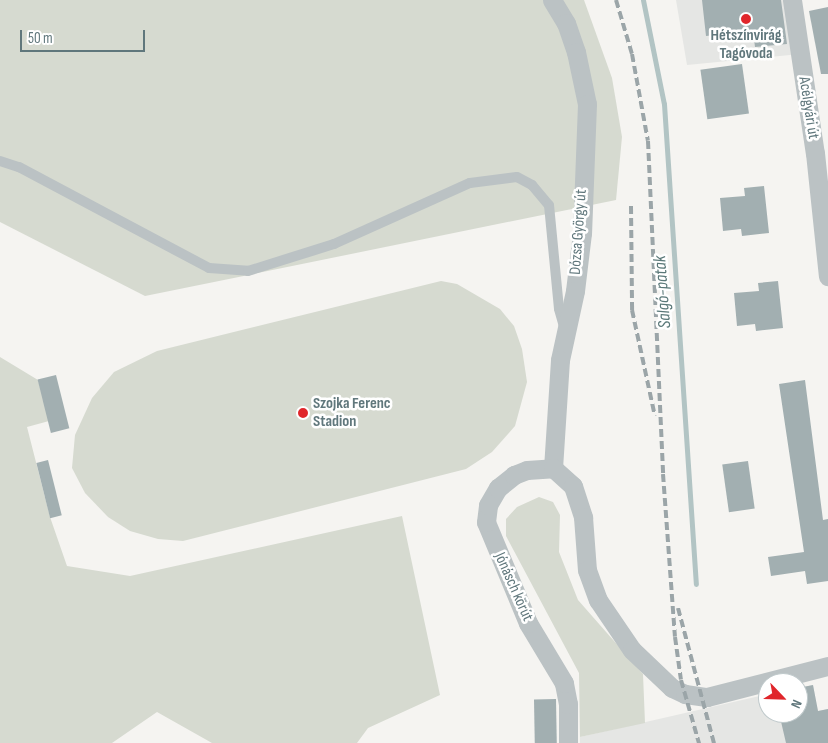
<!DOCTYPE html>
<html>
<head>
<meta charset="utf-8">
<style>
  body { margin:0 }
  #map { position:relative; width:828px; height:743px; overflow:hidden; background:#f5f4f1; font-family:"Sofia Sans Condensed",sans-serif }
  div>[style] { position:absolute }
  .built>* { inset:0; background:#e5e6e4 }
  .green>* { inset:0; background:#d6dad0 }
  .stream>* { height:5px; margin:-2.5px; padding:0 2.5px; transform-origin:2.5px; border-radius:2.5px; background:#b2c4c4 }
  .building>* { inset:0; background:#a2afb1; transform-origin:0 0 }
  .lane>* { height:10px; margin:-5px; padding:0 5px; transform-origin:5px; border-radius:5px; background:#bbc2c4 }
  .street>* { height:19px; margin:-9.5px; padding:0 9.5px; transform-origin:9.5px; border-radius:9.5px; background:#bbc2c4 }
  .rail>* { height:4px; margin-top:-2px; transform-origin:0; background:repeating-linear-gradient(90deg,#9ba5a8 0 8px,transparent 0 12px) }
  .dots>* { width:14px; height:14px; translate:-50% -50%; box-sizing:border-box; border:2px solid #fff; border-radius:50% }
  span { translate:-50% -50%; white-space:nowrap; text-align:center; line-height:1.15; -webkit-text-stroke:5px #fff; paint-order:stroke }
  .poi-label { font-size:16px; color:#60777c; font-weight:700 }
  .left { translate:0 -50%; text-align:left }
  .street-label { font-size:16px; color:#60777c }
  .water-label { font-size:18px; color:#5a7878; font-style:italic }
  .north { position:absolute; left:758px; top:673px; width:50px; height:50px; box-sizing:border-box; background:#fff; border:1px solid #bfc9cb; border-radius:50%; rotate:114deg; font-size:14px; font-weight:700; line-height:20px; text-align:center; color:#60777c }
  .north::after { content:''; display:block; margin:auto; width:18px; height:22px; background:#e0262b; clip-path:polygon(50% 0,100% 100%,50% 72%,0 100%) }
  .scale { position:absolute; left:20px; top:30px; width:125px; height:22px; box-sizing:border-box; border:2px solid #60777c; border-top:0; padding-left:6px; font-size:15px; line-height:18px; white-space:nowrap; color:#60777c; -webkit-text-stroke:4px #fff; paint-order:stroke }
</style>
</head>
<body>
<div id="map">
  <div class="built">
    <div style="clip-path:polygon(676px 0,792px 0,800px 54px,687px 65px)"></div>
    <div style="clip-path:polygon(813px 685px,818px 711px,828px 709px,828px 743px,580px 743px,580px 737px,768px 694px,768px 713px,798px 713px,798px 688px)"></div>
  </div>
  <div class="green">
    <div style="clip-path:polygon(0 0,584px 0,612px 78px,622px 137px,616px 200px,145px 296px,0 222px)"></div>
    <div style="clip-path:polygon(441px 281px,457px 284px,500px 309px,514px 326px,522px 349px,527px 382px,515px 426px,492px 452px,466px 469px,183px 541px,158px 539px,130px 531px,108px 517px,85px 493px,72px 468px,75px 435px,92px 398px,114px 372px,157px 351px)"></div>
    <div style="clip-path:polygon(0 357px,38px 380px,49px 421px,27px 427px,50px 517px,67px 566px,130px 576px,402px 516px,440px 695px,368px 728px,357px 743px,212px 743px,157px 712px,112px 743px,0 743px)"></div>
    <div style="clip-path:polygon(539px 497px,553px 502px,560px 515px,559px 552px,578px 600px,643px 674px,645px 723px,580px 737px,579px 673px,506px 536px,506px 519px,517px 507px)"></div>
  </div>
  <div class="stream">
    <div style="left:643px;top:0;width:106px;rotate:78.6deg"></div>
    <div style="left:664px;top:104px;width:481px;rotate:86.2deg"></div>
  </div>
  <div class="building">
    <div style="clip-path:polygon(702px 0,781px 0,787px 44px,755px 47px,753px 31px,706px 36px)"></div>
    <div style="clip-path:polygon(828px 7px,828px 74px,821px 74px,809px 11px)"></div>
    <div style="left:742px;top:64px;width:50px;height:42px;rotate:82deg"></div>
    <div style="clip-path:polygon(764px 186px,769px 233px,742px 236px,741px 229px,723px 231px,720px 198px,745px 196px,744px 188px)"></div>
    <div style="clip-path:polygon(778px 281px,783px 328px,756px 331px,755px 324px,737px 326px,734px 293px,759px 291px,758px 283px)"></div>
    <div style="left:56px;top:375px;width:55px;height:19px;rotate:76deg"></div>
    <div style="clip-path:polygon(805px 380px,823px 520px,828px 519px,828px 581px,807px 584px,805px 571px,771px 576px,768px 557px,804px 552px,779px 384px)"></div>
    <div style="left:48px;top:460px;width:57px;height:12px;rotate:76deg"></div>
    <div style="left:748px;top:461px;width:48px;height:26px;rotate:82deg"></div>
    <div style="clip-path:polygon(813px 685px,818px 711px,828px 709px,828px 743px,786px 743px,779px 713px,798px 713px,798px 688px)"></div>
    <div style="left:556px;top:699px;width:44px;height:22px;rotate:89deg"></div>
  </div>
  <div class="lane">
    <div style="left:0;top:161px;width:20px;rotate:18deg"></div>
    <div style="left:19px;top:167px;width:215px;rotate:28deg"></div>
    <div style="left:209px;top:268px;width:39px;rotate:4deg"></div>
    <div style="left:248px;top:271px;width:90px;rotate:-17.4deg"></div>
    <div style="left:334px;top:244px;width:149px;rotate:-24.2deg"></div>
    <div style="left:470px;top:183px;width:47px;rotate:-7.3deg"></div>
    <div style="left:517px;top:177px;width:17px;rotate:28deg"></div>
    <div style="left:532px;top:185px;width:26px;rotate:50deg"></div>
    <div style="left:549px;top:205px;width:104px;rotate:84.5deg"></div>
    <div style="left:559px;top:309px;width:18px;rotate:74deg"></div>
  </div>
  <div class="street">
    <div style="left:552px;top:0;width:27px;rotate:59deg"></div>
    <div style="left:566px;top:23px;width:31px;rotate:71deg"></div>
    <div style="left:576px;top:52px;width:53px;rotate:78.1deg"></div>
    <div style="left:587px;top:104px;width:129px;rotate:92.2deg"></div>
    <div style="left:582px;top:233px;width:58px;rotate:96.9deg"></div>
    <div style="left:575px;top:291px;width:71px;rotate:102.3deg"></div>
    <div style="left:560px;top:360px;width:108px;rotate:93.7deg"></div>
    <div style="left:792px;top:0;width:155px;rotate:81.5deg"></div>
    <div style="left:815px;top:153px;width:124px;rotate:84deg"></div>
    <div style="left:568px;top:743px;width:39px;rotate:-90deg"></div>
    <div style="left:568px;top:704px;width:21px;rotate:-101deg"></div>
    <div style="left:564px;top:683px;width:70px;rotate:-121deg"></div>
    <div style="left:528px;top:623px;width:109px;rotate:-112.6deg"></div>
    <div style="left:486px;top:522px;width:17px;rotate:-83deg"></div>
    <div style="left:488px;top:505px;width:20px;rotate:-60deg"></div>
    <div style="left:498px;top:488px;width:21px;rotate:-39deg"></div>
    <div style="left:514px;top:475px;width:14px;rotate:-21deg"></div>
    <div style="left:527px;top:470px;width:26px;rotate:-4deg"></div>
    <div style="left:553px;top:468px;width:27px;rotate:42deg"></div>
    <div style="left:573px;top:486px;width:33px;rotate:72deg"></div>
    <div style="left:583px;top:517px;width:53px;rotate:85.7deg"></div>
    <div style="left:587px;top:570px;width:32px;rotate:70deg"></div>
    <div style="left:598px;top:600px;width:60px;rotate:55.8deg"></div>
    <div style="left:632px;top:650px;width:55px;rotate:43.5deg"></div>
    <div style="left:672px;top:688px;width:14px;rotate:25deg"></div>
    <div style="left:685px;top:694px;width:22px;rotate:8deg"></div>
    <div style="left:707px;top:697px;width:125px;rotate:-14.4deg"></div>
  </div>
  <div class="rail">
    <div style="left:616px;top:0;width:56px;rotate:73.5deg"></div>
    <div style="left:632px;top:54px;width:88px;rotate:79.6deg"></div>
    <div style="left:648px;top:141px;width:333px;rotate:87.4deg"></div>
    <div style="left:663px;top:474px;width:163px;rotate:85.8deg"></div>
    <div style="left:675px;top:637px;width:43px;rotate:82.1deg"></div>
    <div style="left:681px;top:680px;width:66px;rotate:74.1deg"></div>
    <div style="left:631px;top:206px;width:104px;rotate:89.4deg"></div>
    <div style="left:632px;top:310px;width:108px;rotate:77.8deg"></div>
    <div style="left:678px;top:608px;width:140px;rotate:75.1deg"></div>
  </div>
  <div class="dots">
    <div style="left:746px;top:19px;background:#e0262b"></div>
    <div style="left:303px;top:413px;background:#e0262b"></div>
  </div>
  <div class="poi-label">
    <span style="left:746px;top:45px">Hétszínvirág<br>Tagóvoda</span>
    <span class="left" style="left:313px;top:413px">Szojka Ferenc<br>Stadion</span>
  </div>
  <div class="street-label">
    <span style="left:808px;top:108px;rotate:81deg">Acélgyári út</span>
    <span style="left:579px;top:232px;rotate:-86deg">Dózsa György út</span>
    <span style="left:513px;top:587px;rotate:66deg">Jónásch körút</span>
  </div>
  <div class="water-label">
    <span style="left:663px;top:292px;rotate:-94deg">Salgó-patak</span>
  </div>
  <div class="north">N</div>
  <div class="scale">50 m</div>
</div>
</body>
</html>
